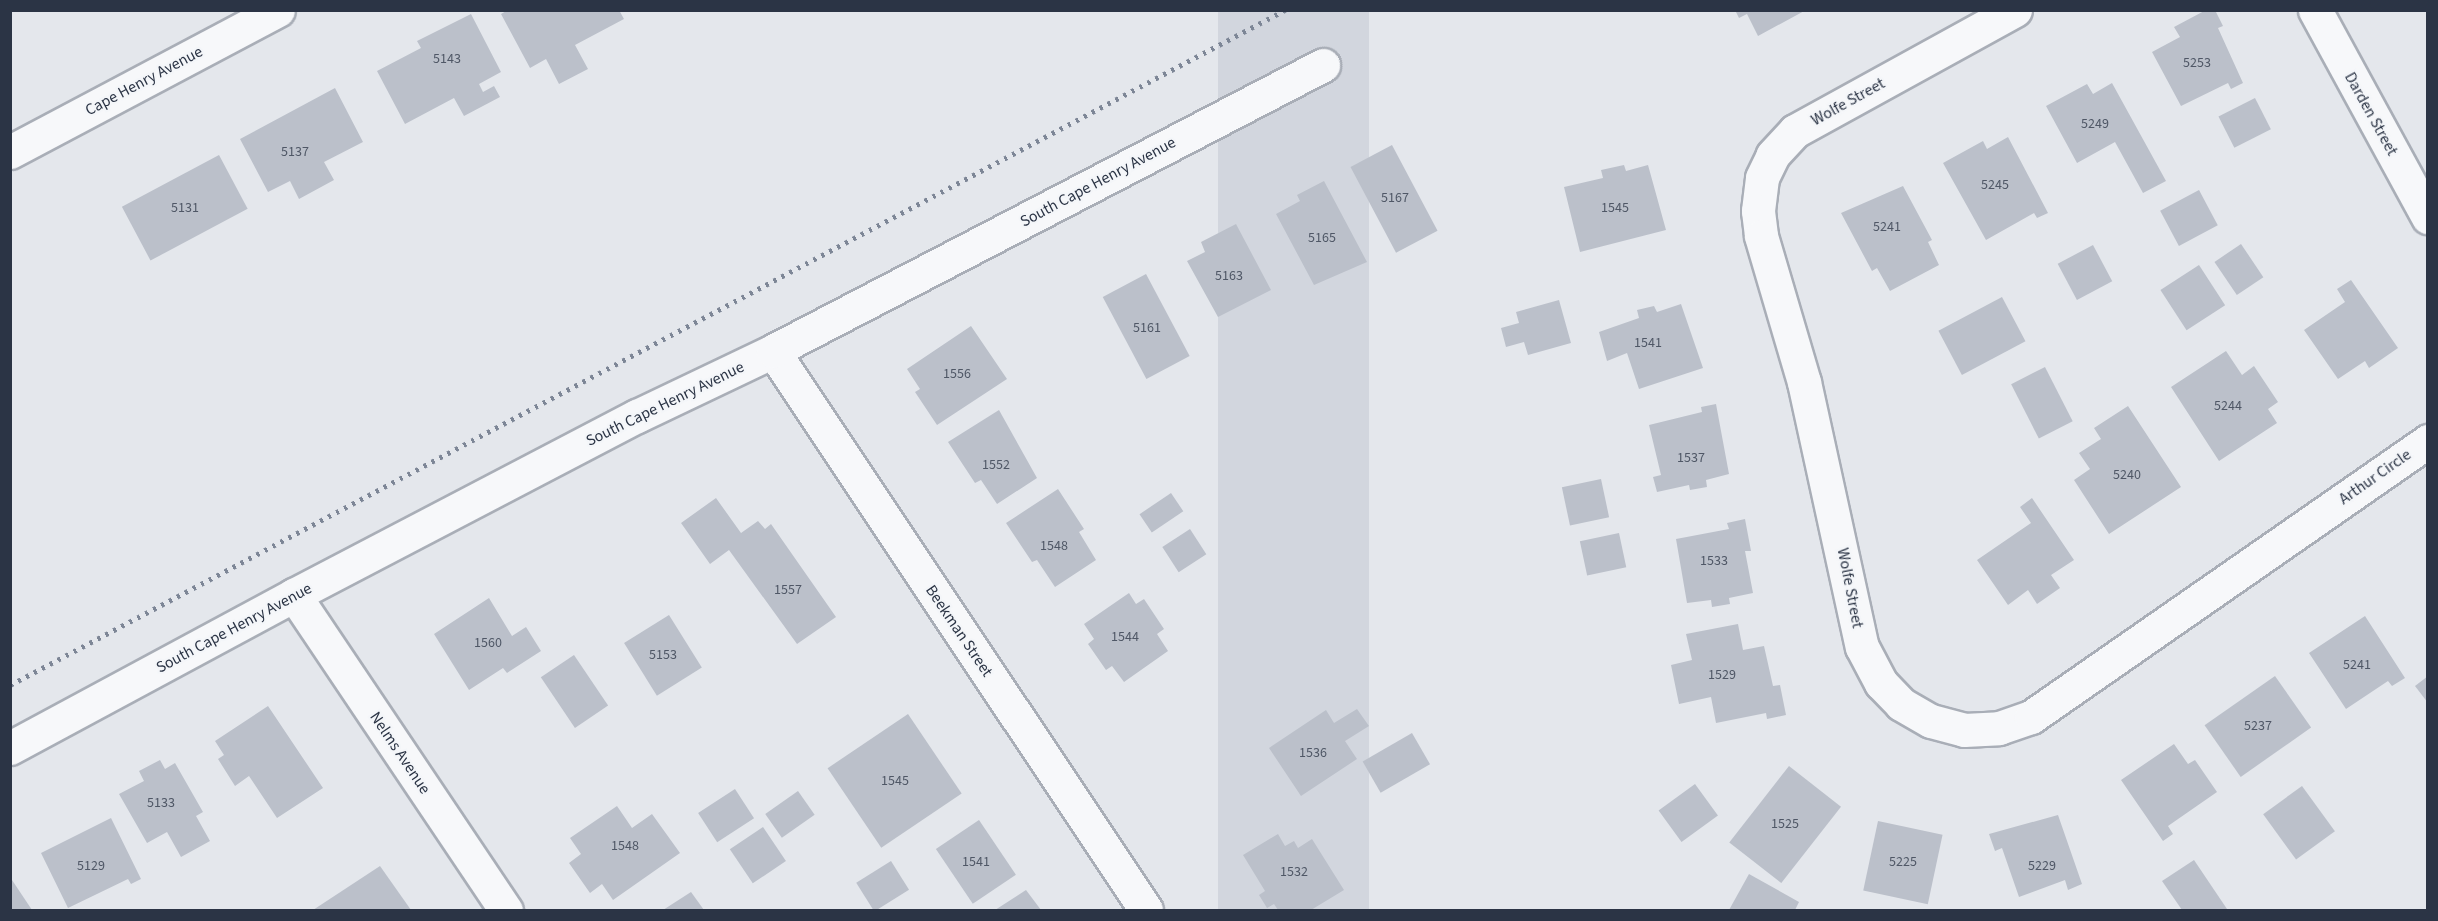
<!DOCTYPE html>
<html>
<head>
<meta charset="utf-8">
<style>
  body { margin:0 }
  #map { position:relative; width:2438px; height:921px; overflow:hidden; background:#e4e7ec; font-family:"Source Sans 3",sans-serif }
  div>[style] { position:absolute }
  .built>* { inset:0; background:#d2d6de; transform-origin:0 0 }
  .building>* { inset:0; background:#bbc0ca; transform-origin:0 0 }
  .roads { filter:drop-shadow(2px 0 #a9aeb7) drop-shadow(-2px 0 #a9aeb7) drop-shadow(0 2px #a9aeb7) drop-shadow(0 -2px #a9aeb7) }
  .street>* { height:33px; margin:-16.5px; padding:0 16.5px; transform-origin:16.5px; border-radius:16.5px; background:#f7f8fa }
  .rail>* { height:4.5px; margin-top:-2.25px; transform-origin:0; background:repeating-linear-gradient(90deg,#7d8696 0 3px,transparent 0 9px) }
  span { translate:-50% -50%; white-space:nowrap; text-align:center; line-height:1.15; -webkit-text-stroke:4.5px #f4f6f9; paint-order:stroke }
  .number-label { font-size:14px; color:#4f5766 }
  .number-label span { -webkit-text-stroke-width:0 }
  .street-label { font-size:16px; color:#2b3445 }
  .frame { position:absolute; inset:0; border:12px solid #2b3445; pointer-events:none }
</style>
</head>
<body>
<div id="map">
  <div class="built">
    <div style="left:1218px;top:11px;width:151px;height:1364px"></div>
  </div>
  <div class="building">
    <div style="clip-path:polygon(508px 10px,619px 10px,624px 19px,575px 45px,588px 69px,559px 84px,546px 59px,530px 68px,501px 14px)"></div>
    <div style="clip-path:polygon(1735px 10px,1806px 10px,1758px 36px,1747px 14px,1739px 18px)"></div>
    <div style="clip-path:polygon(2206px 10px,2215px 10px,2223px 26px,2218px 28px,2243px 83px,2231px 89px,2228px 83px,2181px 106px,2152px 52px,2180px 37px,2174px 27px)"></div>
    <div style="clip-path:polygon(471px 14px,501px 72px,479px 84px,483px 92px,494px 86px,500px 97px,464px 116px,454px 98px,405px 124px,377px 71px,421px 48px,417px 41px)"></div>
    <div style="clip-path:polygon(2112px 83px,2166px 181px,2143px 193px,2115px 142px,2077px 163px,2046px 106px,2087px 84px,2093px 94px)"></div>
    <div style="clip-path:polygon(335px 88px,363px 142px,324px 162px,334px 180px,299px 199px,290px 181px,268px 192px,240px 139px)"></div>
    <div style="left:2255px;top:98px;width:35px;height:41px;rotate:63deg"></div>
    <div style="clip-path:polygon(2008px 137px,2048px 213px,2037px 218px,2034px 213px,1986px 240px,1943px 163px,1983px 141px,1987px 149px)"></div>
    <div style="left:1392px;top:145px;width:97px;height:47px;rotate:62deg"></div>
    <div style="left:219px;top:155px;width:61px;height:110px;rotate:62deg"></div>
    <div style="clip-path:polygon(1624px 165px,1626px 171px,1648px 165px,1666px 230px,1580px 252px,1564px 187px,1603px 178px,1601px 170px)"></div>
    <div style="clip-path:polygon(1324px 181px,1367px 262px,1314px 285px,1276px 214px,1300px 201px,1297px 195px)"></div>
    <div style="clip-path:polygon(1903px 186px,1932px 240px,1928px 242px,1939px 265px,1890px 291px,1877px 268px,1872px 271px,1841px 213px)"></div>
    <div style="left:2199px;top:190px;width:40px;height:44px;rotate:62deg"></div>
    <div style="clip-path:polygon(1236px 224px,1271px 290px,1218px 317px,1187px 261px,1205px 252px,1201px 242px)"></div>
    <div style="left:2241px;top:244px;width:40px;height:32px;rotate:56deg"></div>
    <div style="left:2093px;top:245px;width:41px;height:40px;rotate:62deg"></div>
    <div style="left:2199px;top:265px;width:48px;height:46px;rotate:57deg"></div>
    <div style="left:1146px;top:274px;width:93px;height:49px;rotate:62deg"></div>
    <div style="clip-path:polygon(2351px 280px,2398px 348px,2369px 368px,2365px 361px,2338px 379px,2304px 330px,2345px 302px,2337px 289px)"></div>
    <div style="left:2002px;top:297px;width:50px;height:72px;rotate:62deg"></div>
    <div style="clip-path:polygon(1559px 300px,1571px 343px,1528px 355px,1524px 342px,1506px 347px,1501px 328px,1519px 323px,1516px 312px)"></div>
    <div style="clip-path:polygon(1681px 304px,1703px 368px,1639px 389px,1627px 353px,1607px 361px,1599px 332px,1639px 318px,1637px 310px,1654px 306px,1657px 312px)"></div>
    <div style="clip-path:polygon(971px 326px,1007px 379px,937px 425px,915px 392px,920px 389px,907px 369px)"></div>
    <div style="clip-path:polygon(2226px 351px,2242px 375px,2254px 366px,2278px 402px,2268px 409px,2277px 423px,2219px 461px,2171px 387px)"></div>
    <div style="left:2045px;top:367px;width:61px;height:38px;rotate:63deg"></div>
    <div style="clip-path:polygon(1716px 404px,1729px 474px,1706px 480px,1707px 487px,1690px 490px,1689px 485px,1657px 492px,1653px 477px,1661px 475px,1649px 425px,1702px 412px,1701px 407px)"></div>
    <div style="clip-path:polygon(2128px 406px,2181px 487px,2109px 534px,2074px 480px,2090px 469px,2079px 453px,2101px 439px,2094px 428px)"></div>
    <div style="clip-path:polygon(999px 410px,1037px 478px,997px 504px,981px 480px,975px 483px,948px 442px)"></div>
    <div style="left:1601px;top:479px;width:39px;height:40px;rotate:78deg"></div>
    <div style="clip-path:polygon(1058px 489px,1084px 529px,1079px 532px,1096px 560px,1055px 587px,1037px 560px,1032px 562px,1006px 523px)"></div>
    <div style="left:1171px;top:493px;width:22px;height:38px;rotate:56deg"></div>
    <div style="clip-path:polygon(716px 498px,741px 533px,758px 521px,765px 529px,771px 524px,836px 617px,797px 644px,729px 550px,710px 564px,681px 523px)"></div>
    <div style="clip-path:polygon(2032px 498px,2074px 560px,2051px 575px,2060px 588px,2037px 604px,2028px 590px,2008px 605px,1977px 560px,2031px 523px,2020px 507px)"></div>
    <div style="clip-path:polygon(1745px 519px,1751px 551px,1745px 551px,1753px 593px,1729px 598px,1730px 604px,1712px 607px,1711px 600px,1687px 603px,1676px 539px,1729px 529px,1727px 523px)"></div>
    <div style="left:1190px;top:529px;width:30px;height:33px;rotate:57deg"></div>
    <div style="left:1619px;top:533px;width:35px;height:40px;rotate:78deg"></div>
    <div style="clip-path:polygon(1129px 593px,1136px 604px,1144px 599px,1164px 629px,1157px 634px,1168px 651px,1124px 682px,1112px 666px,1106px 670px,1088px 644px,1094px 639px,1084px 624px)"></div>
    <div style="clip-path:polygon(489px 598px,512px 636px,526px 627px,541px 651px,507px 673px,503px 668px,469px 690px,434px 634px)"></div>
    <div style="left:669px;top:615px;width:62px;height:53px;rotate:58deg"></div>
    <div style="clip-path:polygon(2365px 616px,2405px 678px,2392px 686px,2388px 681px,2346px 709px,2309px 653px)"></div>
    <div style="clip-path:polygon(1738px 624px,1743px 650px,1764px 646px,1773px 686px,1780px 685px,1786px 715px,1767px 719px,1766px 713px,1716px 723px,1711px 697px,1679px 704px,1671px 665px,1692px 660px,1686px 634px)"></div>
    <div style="left:574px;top:655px;width:61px;height:40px;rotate:56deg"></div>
    <div style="left:2275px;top:676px;width:63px;height:86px;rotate:55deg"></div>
    <div style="clip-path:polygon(2428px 676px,2428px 703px,2415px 686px)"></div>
    <div style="clip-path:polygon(268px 706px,323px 788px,277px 818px,249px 776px,235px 786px,218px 759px,224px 755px,215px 741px)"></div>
    <div style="clip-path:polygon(1357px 709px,1369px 726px,1345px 741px,1357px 759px,1301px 796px,1269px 748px,1326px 710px,1334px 723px)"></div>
    <div style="left:908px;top:714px;width:96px;height:97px;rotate:56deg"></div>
    <div style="left:1412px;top:733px;width:36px;height:57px;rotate:60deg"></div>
    <div style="clip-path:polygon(2174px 744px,2188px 764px,2195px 760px,2217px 792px,2168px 826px,2173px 834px,2163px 841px,2121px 780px)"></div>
    <div style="clip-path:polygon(160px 760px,165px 769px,175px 763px,203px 812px,196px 816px,210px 841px,181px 857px,167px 832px,147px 843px,119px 794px,144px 781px,139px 771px)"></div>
    <div style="left:1789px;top:766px;width:66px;height:97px;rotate:38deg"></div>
    <div style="left:1695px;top:784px;width:39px;height:45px;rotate:54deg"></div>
    <div style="left:2302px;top:786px;width:56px;height:48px;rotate:54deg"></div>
    <div style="left:735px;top:789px;width:35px;height:44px;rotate:57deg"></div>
    <div style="left:798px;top:791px;width:29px;height:40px;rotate:55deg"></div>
    <div style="clip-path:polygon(617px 806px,632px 828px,652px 814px,680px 853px,613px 900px,602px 884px,590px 893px,569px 863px,581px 854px,570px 838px)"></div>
    <div style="clip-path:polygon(2058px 815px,2082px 884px,2068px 890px,2065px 880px,2019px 897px,2002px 848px,1995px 851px,1989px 834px)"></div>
    <div style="clip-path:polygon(111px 818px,141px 879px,131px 884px,128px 879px,68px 908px,41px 853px)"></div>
    <div style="left:979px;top:820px;width:66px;height:52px;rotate:56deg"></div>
    <div style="left:1878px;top:821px;width:66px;height:71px;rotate:12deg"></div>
    <div style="left:763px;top:827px;width:41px;height:40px;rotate:56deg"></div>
    <div style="clip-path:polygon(1278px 834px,1285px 846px,1294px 841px,1298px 848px,1312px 839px,1344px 890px,1311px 910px,1278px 910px,1274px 904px,1267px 908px,1259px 895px,1265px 891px,1243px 855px)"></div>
    <div style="clip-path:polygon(2194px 860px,2227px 909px,2225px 910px,2182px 910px,2162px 881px)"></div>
    <div style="left:891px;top:861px;width:34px;height:41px;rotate:58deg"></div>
    <div style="clip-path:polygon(380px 866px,411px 910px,313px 910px)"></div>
    <div style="clip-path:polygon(1749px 874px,1799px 902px,1795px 910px,1729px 910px)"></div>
    <div style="clip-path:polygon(10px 877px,32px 910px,10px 910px)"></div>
    <div style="clip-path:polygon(1026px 890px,1041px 910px,995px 910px)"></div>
    <div style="clip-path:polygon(691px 892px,704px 910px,663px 910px)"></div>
  </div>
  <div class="roads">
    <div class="street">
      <div style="left:2015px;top:10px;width:251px;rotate:151.2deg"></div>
      <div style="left:1795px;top:131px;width:33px;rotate:133deg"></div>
      <div style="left:1773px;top:155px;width:25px;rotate:116deg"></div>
      <div style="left:1762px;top:178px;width:33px;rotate:97deg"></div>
      <div style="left:1758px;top:211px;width:25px;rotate:83deg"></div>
      <div style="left:1761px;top:236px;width:152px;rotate:73.6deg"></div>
      <div style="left:1804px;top:382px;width:271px;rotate:77.7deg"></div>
      <div style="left:1862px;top:647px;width:41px;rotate:62.2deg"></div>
      <div style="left:1881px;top:683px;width:29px;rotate:46deg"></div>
      <div style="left:1901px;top:704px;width:34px;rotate:30deg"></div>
      <div style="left:1931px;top:721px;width:34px;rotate:15deg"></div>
      <div style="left:1964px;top:730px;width:35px;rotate:-3deg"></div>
      <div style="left:1999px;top:728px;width:34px;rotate:-19deg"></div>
      <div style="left:2031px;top:717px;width:484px;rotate:-34.8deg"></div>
      <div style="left:2315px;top:10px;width:236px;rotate:61.4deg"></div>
      <div style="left:10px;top:152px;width:303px;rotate:-27.9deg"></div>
      <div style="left:773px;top:351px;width:672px;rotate:56.29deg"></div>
      <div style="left:294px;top:595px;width:380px;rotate:56.1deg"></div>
      <div style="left:10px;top:748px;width:323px;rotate:-28.3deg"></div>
      <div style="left:294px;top:595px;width:387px;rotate:-27.6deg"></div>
      <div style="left:637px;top:416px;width:151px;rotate:-25.5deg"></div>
      <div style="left:773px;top:351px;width:620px;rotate:-27.47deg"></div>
    </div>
  </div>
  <div class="rail">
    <div style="left:10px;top:685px;width:1443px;rotate:-27.9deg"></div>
  </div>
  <div class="number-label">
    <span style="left:447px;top:59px">5143</span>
    <span style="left:2197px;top:63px">5253</span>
    <span style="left:2095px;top:124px">5249</span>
    <span style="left:295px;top:152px">5137</span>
    <span style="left:1995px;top:185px">5245</span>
    <span style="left:1395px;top:198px">5167</span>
    <span style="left:185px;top:208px">5131</span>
    <span style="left:1615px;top:208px">1545</span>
    <span style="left:1887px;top:227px">5241</span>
    <span style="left:1322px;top:238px">5165</span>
    <span style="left:1229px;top:276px">5163</span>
    <span style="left:1147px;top:328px">5161</span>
    <span style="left:1648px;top:343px">1541</span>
    <span style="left:957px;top:374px">1556</span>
    <span style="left:2228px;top:406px">5244</span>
    <span style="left:1691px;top:458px">1537</span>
    <span style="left:996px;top:465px">1552</span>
    <span style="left:2127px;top:475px">5240</span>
    <span style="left:1054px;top:546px">1548</span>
    <span style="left:1714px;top:561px">1533</span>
    <span style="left:788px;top:590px">1557</span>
    <span style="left:1125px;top:637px">1544</span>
    <span style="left:488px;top:643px">1560</span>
    <span style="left:663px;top:655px">5153</span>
    <span style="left:2357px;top:665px">5241</span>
    <span style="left:1722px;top:675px">1529</span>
    <span style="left:2258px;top:726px">5237</span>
    <span style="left:1313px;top:753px">1536</span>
    <span style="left:895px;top:781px">1545</span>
    <span style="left:161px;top:803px">5133</span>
    <span style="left:1785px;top:824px">1525</span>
    <span style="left:625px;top:846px">1548</span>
    <span style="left:976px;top:862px">1541</span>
    <span style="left:1903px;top:862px">5225</span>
    <span style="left:91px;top:866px">5129</span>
    <span style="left:2042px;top:866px">5229</span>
    <span style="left:1294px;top:872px">1532</span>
  </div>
  <div class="street-label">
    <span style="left:144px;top:81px;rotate:-28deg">Cape Henry Avenue</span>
    <span style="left:1848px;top:102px;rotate:-29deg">Wolfe Street</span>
    <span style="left:2371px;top:114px;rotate:61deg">Darden Street</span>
    <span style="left:1098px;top:182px;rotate:-28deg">South Cape Henry Avenue</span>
    <span style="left:665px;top:404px;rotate:-26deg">South Cape Henry Avenue</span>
    <span style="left:2375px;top:477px;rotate:-35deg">Arthur Circle</span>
    <span style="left:1850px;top:588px;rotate:79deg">Wolfe Street</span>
    <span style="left:234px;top:628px;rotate:-28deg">South Cape Henry Avenue</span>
    <span style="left:959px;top:631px;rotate:56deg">Beekman Street</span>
    <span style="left:400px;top:753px;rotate:56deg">Nelms Avenue</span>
  </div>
  <div class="frame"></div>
</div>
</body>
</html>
